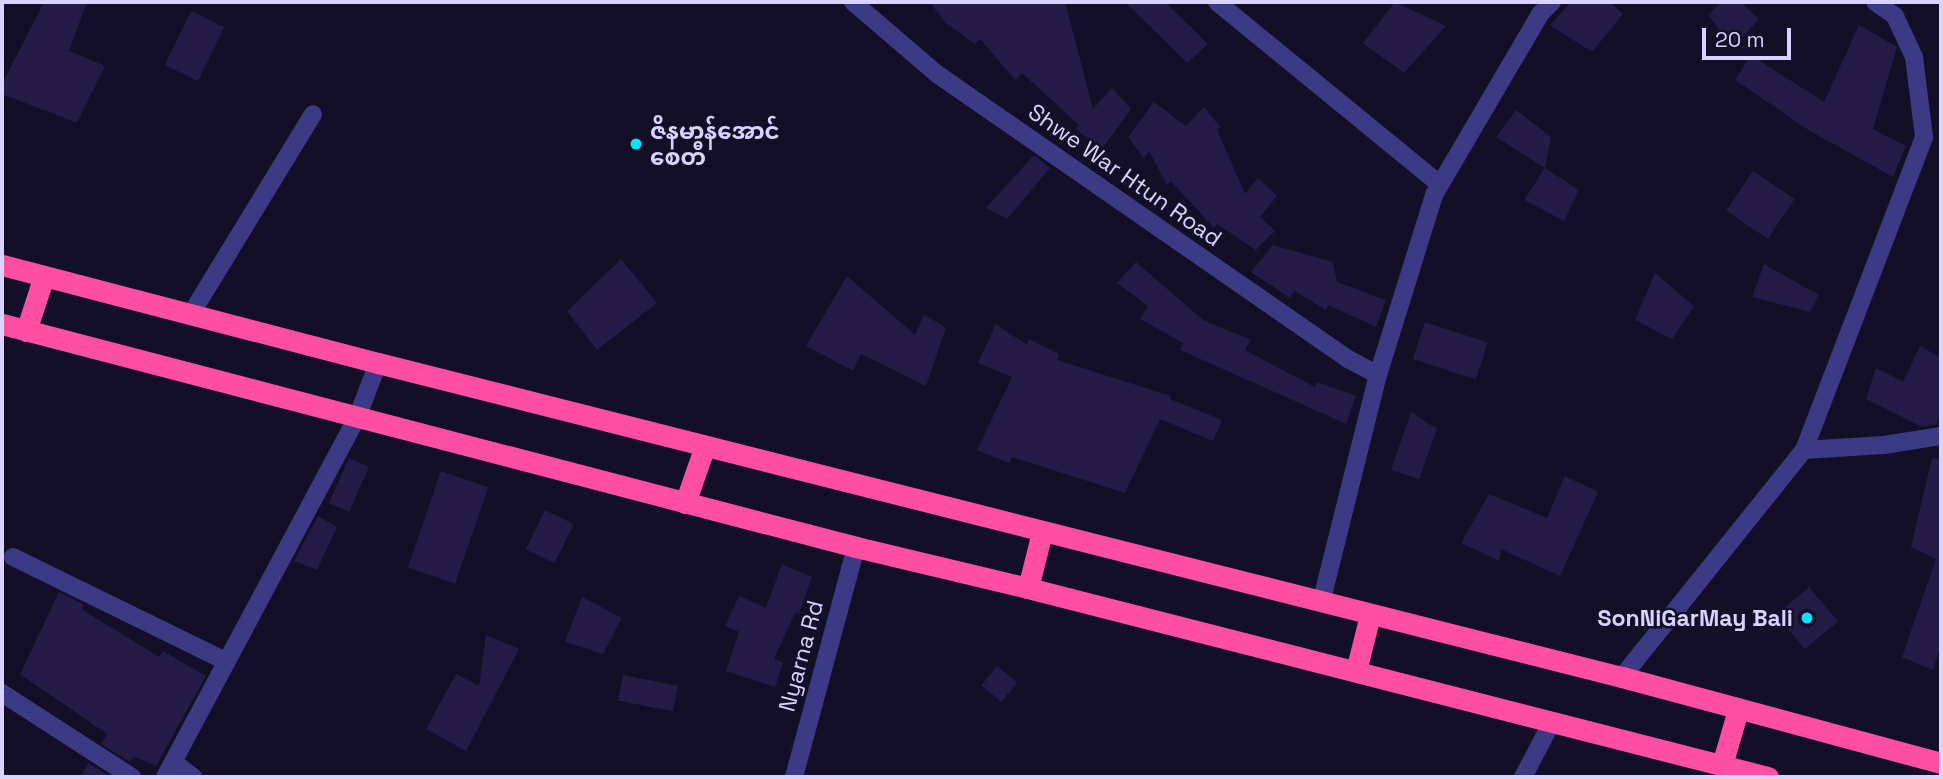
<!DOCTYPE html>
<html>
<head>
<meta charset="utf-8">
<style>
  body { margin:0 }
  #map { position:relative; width:1943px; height:779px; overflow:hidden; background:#130f26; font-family:"Space Grotesk","Noto Sans Myanmar",sans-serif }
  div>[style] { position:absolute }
  .building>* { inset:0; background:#241b47; transform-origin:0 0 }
  .minor>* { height:18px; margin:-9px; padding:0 9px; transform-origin:9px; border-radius:9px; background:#3d3a85 }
  .highway>* { height:21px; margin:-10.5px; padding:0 10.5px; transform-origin:10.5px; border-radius:10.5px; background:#ff4fa3 }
  .dots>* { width:19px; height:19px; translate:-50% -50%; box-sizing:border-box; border:4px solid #130f26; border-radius:50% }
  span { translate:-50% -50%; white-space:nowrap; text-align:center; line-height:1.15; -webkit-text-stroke:5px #130f26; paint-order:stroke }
  .poi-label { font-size:23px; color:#d9d4ff; font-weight:700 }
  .left { translate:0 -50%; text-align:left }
  .right { translate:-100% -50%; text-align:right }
  .street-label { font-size:23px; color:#d9d4ff }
  .frame { position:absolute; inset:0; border:4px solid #d9d4ff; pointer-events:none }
  .scale { position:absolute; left:1702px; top:28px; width:89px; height:32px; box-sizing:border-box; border:4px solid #d9d4ff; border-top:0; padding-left:9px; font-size:21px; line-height:24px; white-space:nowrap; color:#d9d4ff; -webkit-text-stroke:5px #130f26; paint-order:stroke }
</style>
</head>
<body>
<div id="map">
  <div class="building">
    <div style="clip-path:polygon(44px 2px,87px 2px,69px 51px,105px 66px,77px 123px,2px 94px,2px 84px)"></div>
    <div style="clip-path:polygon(930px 2px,1065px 2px,1093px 109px,1112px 88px,1131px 109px,1102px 149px,1076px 129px,1079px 125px,1022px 73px,1015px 80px,980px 39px,975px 44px,945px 23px)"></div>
    <div style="clip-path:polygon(1125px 2px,1165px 2px,1208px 44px,1187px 63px)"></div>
    <div style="clip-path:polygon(1395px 2px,1446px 26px,1404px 73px,1363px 43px)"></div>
    <div style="clip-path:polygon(1571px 2px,1609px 2px,1623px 14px,1592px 52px,1550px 25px)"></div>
    <div style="clip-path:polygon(1721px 2px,1740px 2px,1759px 19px,1734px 47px,1708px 15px)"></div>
    <div style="left:191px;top:11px;width:37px;height:60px;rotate:26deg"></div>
    <div style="clip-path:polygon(1859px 25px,1897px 47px,1873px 129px,1906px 146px,1893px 177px,1810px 131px,1735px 80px,1751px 55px,1824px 102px)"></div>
    <div style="clip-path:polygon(1154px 102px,1186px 126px,1204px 107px,1220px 127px,1217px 130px,1245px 194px,1258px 178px,1277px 196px,1260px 217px,1275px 231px,1256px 250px,1217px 224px,1214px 228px,1171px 181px,1167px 185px,1149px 151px,1144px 158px,1128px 137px)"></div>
    <div style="clip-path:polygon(1516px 110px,1551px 137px,1545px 168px,1496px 137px)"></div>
    <div style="clip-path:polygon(1034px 155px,1050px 168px,1007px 219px,986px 208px)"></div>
    <div style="clip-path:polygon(1545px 168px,1579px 190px,1564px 221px,1524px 200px)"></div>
    <div style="left:1753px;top:171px;width:50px;height:48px;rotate:34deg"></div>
    <div style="clip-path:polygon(1273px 245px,1333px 262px,1337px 282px,1386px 300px,1376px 327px,1328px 305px,1326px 310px,1294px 291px,1290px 298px,1251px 272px)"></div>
    <div style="clip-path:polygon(621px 259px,657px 303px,597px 350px,567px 311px)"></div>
    <div style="clip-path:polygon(1136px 262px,1203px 320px,1251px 340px,1245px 350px,1315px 387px,1317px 382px,1356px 396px,1346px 424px,1180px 350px,1183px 343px,1140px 319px,1148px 306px,1117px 283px)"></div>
    <div style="clip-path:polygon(1764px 264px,1819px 295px,1810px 312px,1752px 297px)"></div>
    <div style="clip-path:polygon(1655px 273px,1694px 306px,1672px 339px,1635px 320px)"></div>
    <div style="clip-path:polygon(847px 276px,915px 335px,924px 314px,946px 328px,926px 386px,861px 354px,853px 371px,806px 346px)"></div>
    <div style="left:1425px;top:322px;width:66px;height:39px;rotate:18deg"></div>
    <div style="clip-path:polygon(996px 324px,1027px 345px,1029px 339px,1059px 354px,1057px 360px,1171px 396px,1170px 399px,1222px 420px,1213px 441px,1160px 419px,1125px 493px,1012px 457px,1009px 463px,977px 450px,1012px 377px,978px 363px)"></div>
    <div style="clip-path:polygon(1920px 346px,1941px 358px,1941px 411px,1936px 425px,1922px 427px,1866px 399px,1876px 368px,1903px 382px)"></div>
    <div style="clip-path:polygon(1411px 412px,1437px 429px,1419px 479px,1391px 470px)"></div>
    <div style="left:349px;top:458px;width:22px;height:49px;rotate:24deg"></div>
    <div style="clip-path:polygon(1932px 458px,1941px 460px,1941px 645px,1933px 670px,1902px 657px,1936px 559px,1911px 547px)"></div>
    <div style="left:441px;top:471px;width:50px;height:102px;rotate:19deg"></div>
    <div style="clip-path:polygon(1565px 476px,1598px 492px,1560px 576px,1501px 549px,1499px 561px,1461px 543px,1489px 494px,1547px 518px)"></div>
    <div style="left:545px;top:510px;width:32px;height:44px;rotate:26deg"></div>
    <div style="clip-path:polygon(318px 516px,337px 527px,317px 570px,294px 561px)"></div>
    <div style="clip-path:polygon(782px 564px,812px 577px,799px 614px,795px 613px,774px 659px,783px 662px,775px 687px,726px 671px,739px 632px,725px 626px,739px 596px,766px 608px)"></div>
    <div style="left:1809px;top:587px;width:45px;height:43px;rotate:50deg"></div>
    <div style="clip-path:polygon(59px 592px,83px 604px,83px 610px,159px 657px,163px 651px,206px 676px,156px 766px,134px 756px,130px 762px,101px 744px,107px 734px,20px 674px)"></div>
    <div style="clip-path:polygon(582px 597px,622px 618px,603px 654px,565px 642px)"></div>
    <div style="clip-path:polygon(486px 635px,519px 649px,466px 751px,426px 729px,456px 674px,479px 686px)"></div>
    <div style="left:997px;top:666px;width:26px;height:25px;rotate:39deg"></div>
    <div style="left:623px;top:675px;width:56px;height:26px;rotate:11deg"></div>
    <div style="clip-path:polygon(89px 763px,111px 777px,80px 777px)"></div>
  </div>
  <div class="minor">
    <div style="left:853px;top:2px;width:111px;rotate:40.6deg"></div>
    <div style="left:937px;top:74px;width:500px;rotate:34.74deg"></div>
    <div style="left:1348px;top:359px;width:34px;rotate:28deg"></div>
    <div style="left:1217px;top:2px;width:287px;rotate:39.3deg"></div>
    <div style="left:191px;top:314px;width:234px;rotate:-58.6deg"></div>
    <div style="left:1804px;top:450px;width:80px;rotate:-3.6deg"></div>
    <div style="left:1884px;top:445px;width:58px;rotate:-9deg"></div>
    <div style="left:13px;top:557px;width:238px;rotate:26.1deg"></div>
    <div style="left:1321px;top:603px;width:235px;rotate:-76deg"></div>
    <div style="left:1378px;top:375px;width:189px;rotate:-72.7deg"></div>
    <div style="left:1434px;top:195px;width:210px;rotate:-59.6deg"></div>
    <div style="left:1540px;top:14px;width:17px;rotate:-45deg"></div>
    <div style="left:1622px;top:677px;width:291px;rotate:-51.3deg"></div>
    <div style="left:1804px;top:450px;width:335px;rotate:-69deg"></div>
    <div style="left:1924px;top:137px;width:81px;rotate:-97.1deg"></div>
    <div style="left:1914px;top:57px;width:45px;rotate:-114.9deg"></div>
    <div style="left:1895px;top:16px;width:24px;rotate:-145deg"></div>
    <div style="left:2px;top:693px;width:155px;rotate:32.9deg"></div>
    <div style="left:175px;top:763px;width:23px;rotate:38deg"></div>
    <div style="left:165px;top:777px;width:407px;rotate:-61.9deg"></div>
    <div style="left:357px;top:418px;width:59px;rotate:-69.1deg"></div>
    <div style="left:794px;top:777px;width:238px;rotate:-74.9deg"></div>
    <div style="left:1523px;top:777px;width:62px;rotate:-62.2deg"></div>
  </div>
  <div class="highway">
    <div style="left:2px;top:265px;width:389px;rotate:14.6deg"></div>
    <div style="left:378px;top:363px;width:1283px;rotate:14.17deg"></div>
    <div style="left:1622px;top:677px;width:330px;rotate:15.1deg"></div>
    <div style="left:2px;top:324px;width:883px;rotate:14.63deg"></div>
    <div style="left:856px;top:547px;width:177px;rotate:13.4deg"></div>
    <div style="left:1028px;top:588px;width:764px;rotate:14.33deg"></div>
    <div style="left:26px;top:331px;width:58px;rotate:-71.9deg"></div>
    <div style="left:685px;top:503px;width:60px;rotate:-70.7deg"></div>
    <div style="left:1028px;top:588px;width:58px;rotate:-76deg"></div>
    <div style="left:1356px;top:671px;width:58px;rotate:-76deg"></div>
    <div style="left:1722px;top:765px;width:57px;rotate:-73.8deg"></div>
  </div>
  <div class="dots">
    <div style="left:636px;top:144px;background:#00e5ff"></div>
    <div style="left:1807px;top:618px;background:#00e5ff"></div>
  </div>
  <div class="poi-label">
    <span class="left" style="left:650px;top:144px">ဇိနမာန်အောင်<br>စေတီ</span>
    <span class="right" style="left:1793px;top:618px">SonNiGarMay Bali</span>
  </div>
  <div class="street-label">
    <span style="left:1125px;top:175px;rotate:35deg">Shwe War Htun Road</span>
    <span style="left:801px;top:656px;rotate:-75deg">Nyarna Rd</span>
  </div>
  <div class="frame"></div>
  <div class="scale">20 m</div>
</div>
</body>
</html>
